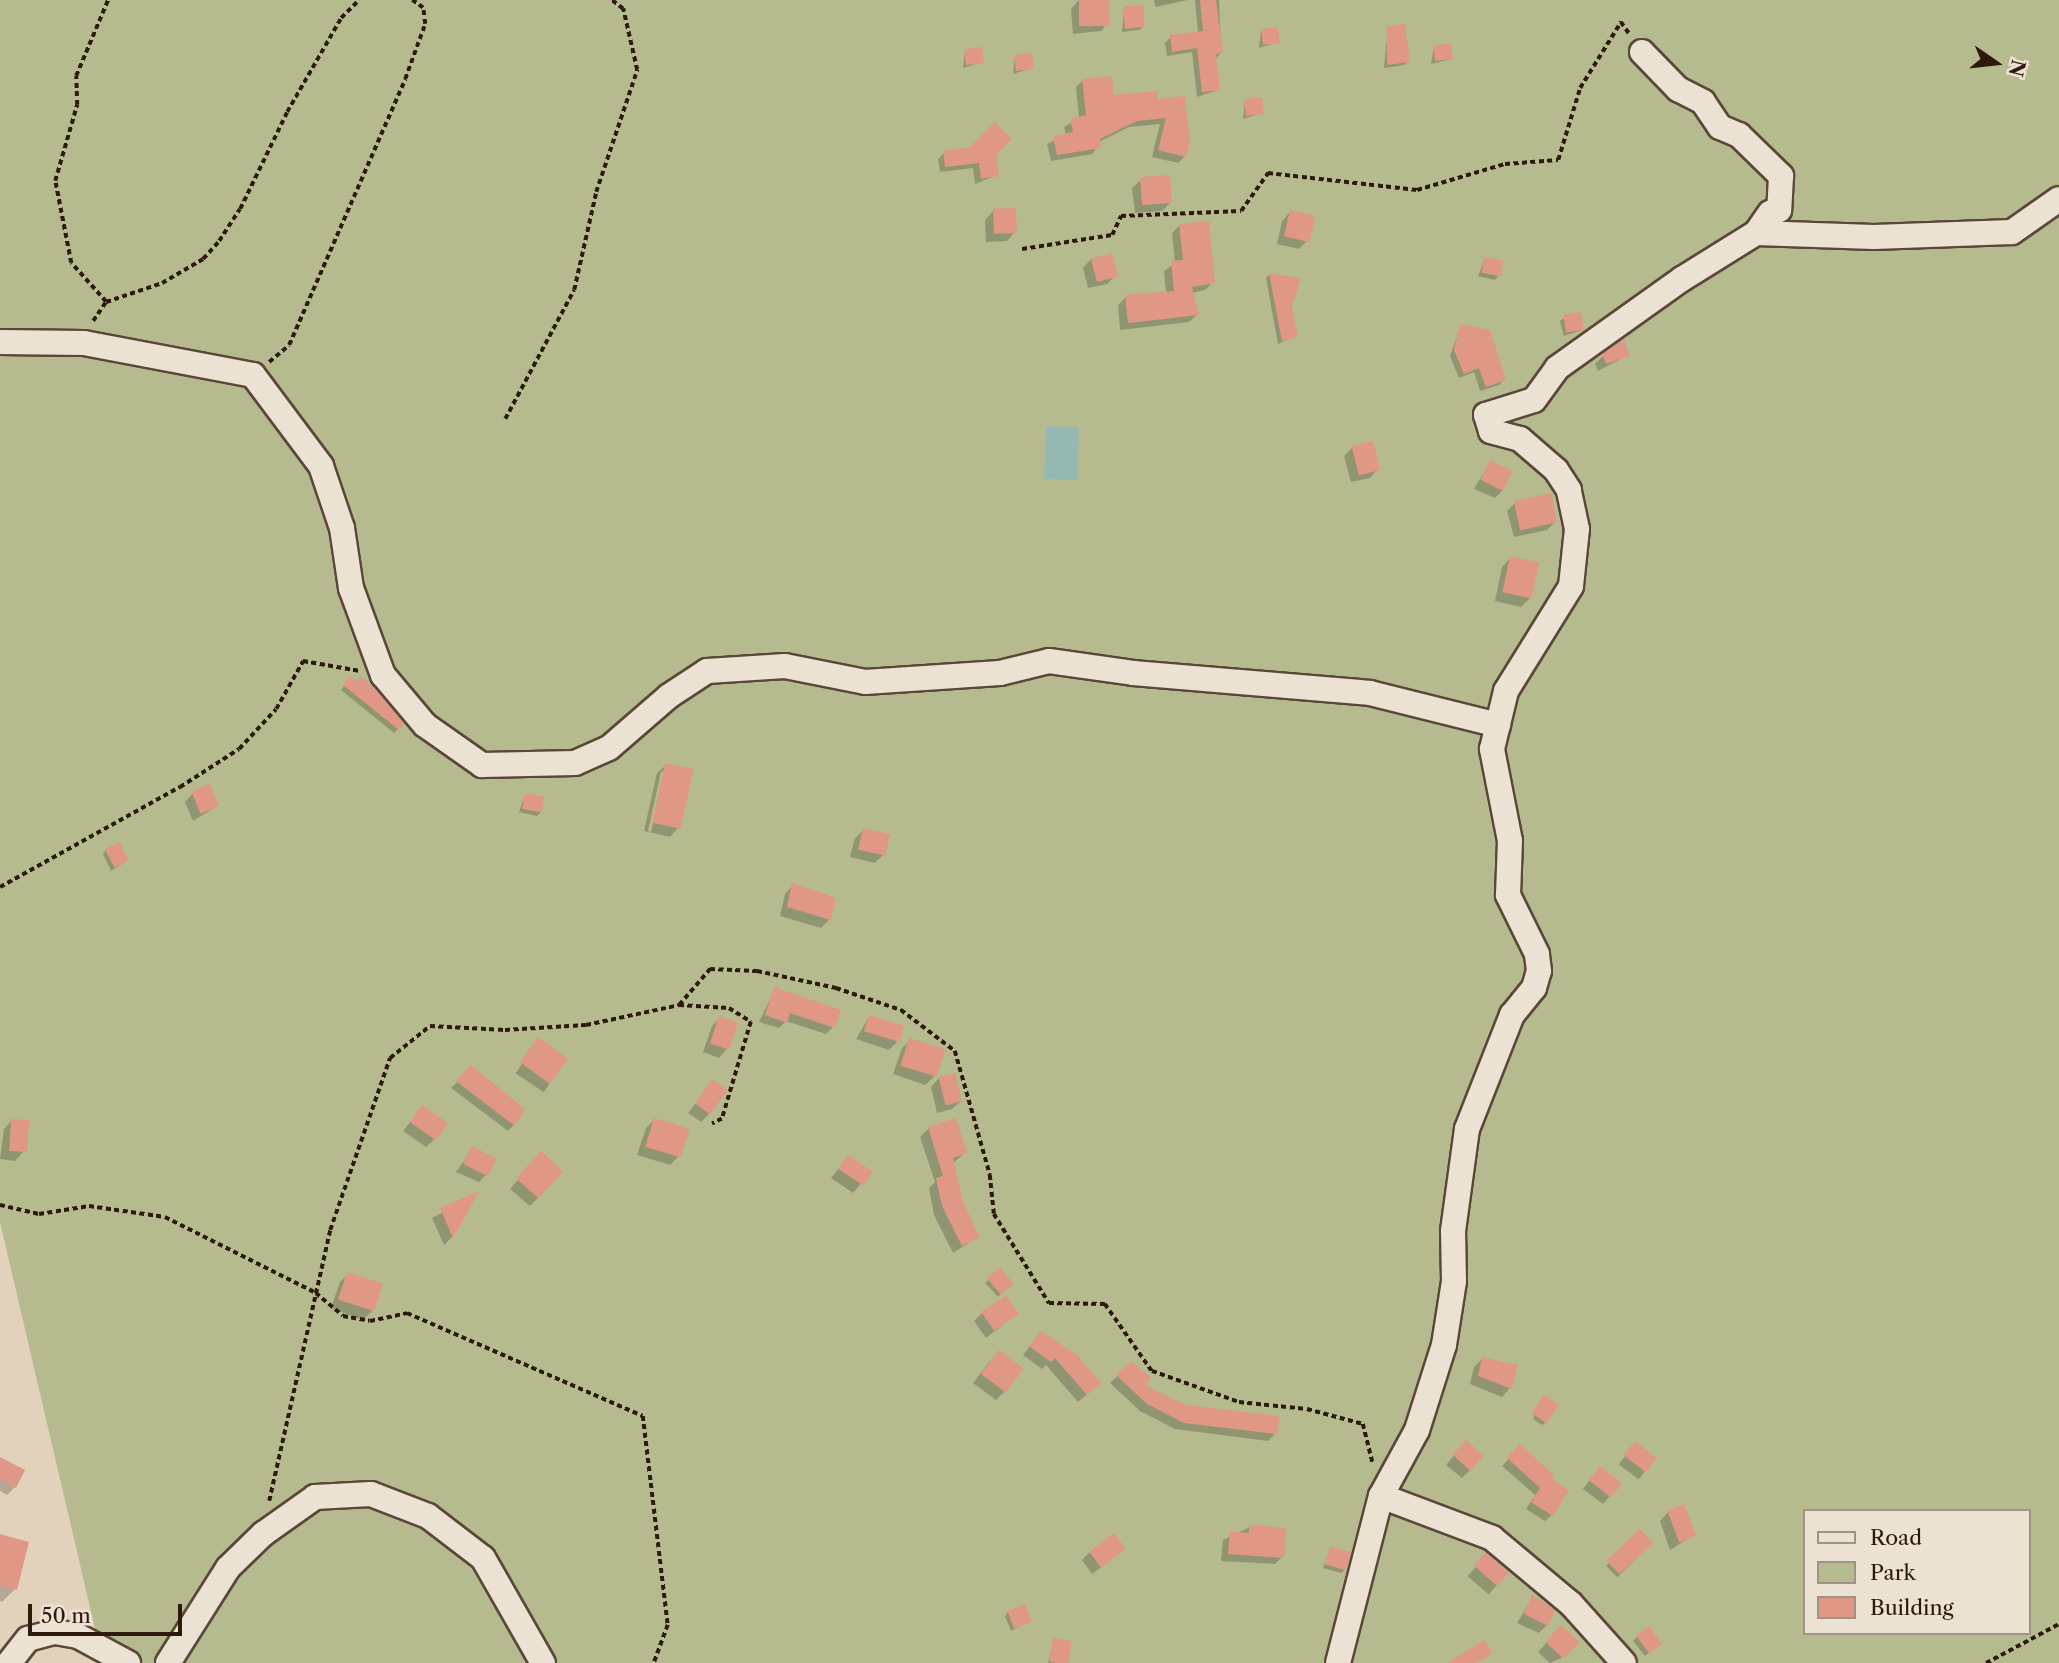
<!DOCTYPE html>
<html>
<head>
<meta charset="utf-8">
<style>
  body { margin:0 }
  #map { position:relative; width:2059px; height:1663px; overflow:hidden; background:#e2d2bb; font-family:"Libre Caslon Text",serif }
  div>[style] { position:absolute }
  .green>* { inset:0; background:#b5bb8e }
  .water>* { inset:0; background:#95b8b0; transform-origin:0 0 }
  .shadow>* { inset:0; background:#0003; transform-origin:0 0 }
  .building>* { inset:0; background:#e19785; transform-origin:0 0 }
  .path>* { height:3.5px; margin-top:-1.75px; transform-origin:0; background:repeating-linear-gradient(90deg,#2e190d 0 5px,transparent 0 8.5px) }
  .roads { filter:drop-shadow(2px 0 #5b4738) drop-shadow(-2px 0 #5b4738) drop-shadow(0 2px #5b4738) drop-shadow(0 -2px #5b4738) }
  .street>* { height:24px; margin:-12px; padding:0 12px; transform-origin:12px; border-radius:12px; background:#ece2d3 }
  span { translate:-50% -50%; white-space:nowrap; text-align:center; line-height:1.15; -webkit-text-stroke:6px #ece2d3; paint-order:stroke }
  .legend { position:absolute; left:1803px; top:1509px; width:228px; height:126px; box-sizing:border-box; background:#ece2d3; border:2px solid #a09284; margin:0; padding:9px 12px; list-style:none; font-size:21px; color:#2e190d }
  .legend li { display:flex; align-items:center; gap:14px; height:35px }
  .legend b { width:35px; border:2px solid #a09284 }
  .north { position:absolute; left:1961px; top:28px; width:70px; height:70px; -webkit-text-stroke:5px #ece2d3; paint-order:stroke; rotate:104deg; font-size:19px; font-weight:700; line-height:28px; text-align:center; color:#2e190d }
  .north::after { content:''; display:block; margin:auto; width:24px; height:32px; background:#2e190d; clip-path:polygon(50% 0,100% 100%,50% 72%,0 100%) }
  .scale { position:absolute; left:28px; top:1604px; width:154px; height:32px; box-sizing:border-box; border:4px solid #2e190d; border-top:0; padding-left:9px; font-size:21px; line-height:24px; white-space:nowrap; color:#2e190d; -webkit-text-stroke:5px #ece2d3; paint-order:stroke }
</style>
</head>
<body>
<div id="map">
  <div class="green">
    <div style="clip-path:polygon(evenodd,0 0,2059px 0,2059px 1663px,103px 1663px,0 1222px,0 0,1805px 1511px,2029px 1511px,2029px 1633px,1805px 1633px,1805px 1511px)"></div>
  </div>
  <div class="water">
    <div style="left:1046px;top:426px;width:33px;height:53px;rotate:2deg"></div>
  </div>
  <div class="shadow">
    <div style="clip-path:polygon(1079px 0,1107px 0,1109px 22px,1101px 31px,1073px 34px,1071px 9px)"></div>
    <div style="clip-path:polygon(1154px 0,1188px 0,1155px 7px)"></div>
    <div style="clip-path:polygon(1195px 0,1219px 0,1221px 53px,1215px 59px,1218px 90px,1197px 97px,1192px 52px,1167px 56px,1165px 43px,1171px 37px,1198px 33px)"></div>
    <div style="clip-path:polygon(1124px 9px,1143px 27px,1139px 30px,1122px 32px)"></div>
    <div style="clip-path:polygon(1388px 28px,1408px 62px,1404px 65px,1384px 68px)"></div>
    <div style="clip-path:polygon(1261px 31px,1278px 42px,1259px 48px)"></div>
    <div style="clip-path:polygon(1434px 47px,1451px 59px,1431px 64px)"></div>
    <div style="clip-path:polygon(965px 51px,982px 62px,963px 68px)"></div>
    <div style="clip-path:polygon(1015px 56px,1032px 68px,1013px 74px)"></div>
    <div style="clip-path:polygon(1083px 80px,1113px 97px,1157px 101px,1183px 98px,1185px 156px,1178px 163px,1152px 157px,1160px 124px,1129px 127px,1099px 142px,1093px 154px,1051px 161px,1047px 144px,1066px 135px,1064px 127px,1079px 118px,1076px 87px)"></div>
    <div style="clip-path:polygon(1245px 101px,1262px 113px,1243px 119px)"></div>
    <div style="clip-path:polygon(944px 153px,995px 155px,997px 175px,975px 184px,973px 168px,940px 172px,938px 159px)"></div>
    <div style="clip-path:polygon(1141px 180px,1171px 202px,1162px 211px,1135px 213px,1132px 188px)"></div>
    <div style="clip-path:polygon(993px 211px,1015px 232px,1007px 241px,986px 242px,985px 220px)"></div>
    <div style="clip-path:polygon(1290px 212px,1308px 240px,1299px 249px,1277px 244px,1282px 221px)"></div>
    <div style="clip-path:polygon(1180px 225px,1213px 282px,1205px 290px,1191px 293px,1197px 315px,1189px 322px,1120px 330px,1118px 305px,1126px 297px,1166px 293px,1164px 271px,1175px 263px,1172px 233px)"></div>
    <div style="clip-path:polygon(1091px 259px,1116px 275px,1107px 284px,1088px 288px,1083px 268px)"></div>
    <div style="clip-path:polygon(1485px 259px,1498px 276px,1495px 280px,1478px 276px)"></div>
    <div style="clip-path:polygon(1269px 275px,1290px 306px,1296px 336px,1278px 344px,1266px 278px)"></div>
    <div style="clip-path:polygon(1564px 318px,1582px 330px,1564px 336px,1560px 321px)"></div>
    <div style="clip-path:polygon(1461px 326px,1504px 380px,1499px 385px,1480px 391px,1474px 372px,1459px 378px,1450px 356px)"></div>
    <div style="clip-path:polygon(1604px 355px,1628px 355px,1598px 371px,1595px 364px)"></div>
    <div style="clip-path:polygon(1353px 447px,1378px 469px,1370px 478px,1351px 482px,1344px 456px)"></div>
    <div style="clip-path:polygon(1490px 462px,1503px 490px,1495px 498px,1474px 489px)"></div>
    <div style="clip-path:polygon(1515px 503px,1555px 522px,1547px 530px,1514px 537px,1507px 511px)"></div>
    <div style="clip-path:polygon(1510px 558px,1530px 598px,1521px 607px,1495px 601px,1502px 567px)"></div>
    <div style="clip-path:polygon(347px 682px,402px 723px,398px 729px,394px 733px,341px 690px)"></div>
    <div style="clip-path:polygon(evenodd,666px 765px,678px 828px,670px 837px,644px 831px,657px 773px,666px 765px,661px 772px,665px 772px,651px 832px,648px 831px,661px 772px)"></div>
    <div style="clip-path:polygon(193px 793px,217px 806px,193px 821px,185px 802px)"></div>
    <div style="clip-path:polygon(525px 795px,541px 812px,537px 816px,519px 812px)"></div>
    <div style="clip-path:polygon(864px 830px,883px 855px,875px 863px,850px 857px,855px 838px)"></div>
    <div style="clip-path:polygon(106px 850px,127px 861px,111px 871px,103px 854px)"></div>
    <div style="clip-path:polygon(793px 885px,830px 919px,821px 928px,780px 916px,785px 894px)"></div>
    <div style="clip-path:polygon(775px 989px,838px 1011px,833px 1027px,826px 1034px,786px 1021px,779px 1028px,759px 1022px)"></div>
    <div style="clip-path:polygon(869px 1017px,897px 1042px,889px 1050px,856px 1039px)"></div>
    <div style="clip-path:polygon(720px 1018px,727px 1049px,719px 1058px,703px 1052px,712px 1026px)"></div>
    <div style="left:538px;top:1040px;width:34px;height:40px;rotate:34deg"></div>
    <div style="clip-path:polygon(910px 1040px,934px 1077px,925px 1085px,893px 1074px,902px 1048px)"></div>
    <div style="clip-path:polygon(472px 1068px,514px 1125px,508px 1131px,451px 1088px)"></div>
    <div style="clip-path:polygon(939px 1078px,961px 1101px,952px 1109px,937px 1113px,931px 1087px)"></div>
    <div style="clip-path:polygon(712px 1082px,709px 1114px,701px 1122px,688px 1113px)"></div>
    <div style="clip-path:polygon(422px 1107px,435px 1139px,426px 1147px,403px 1131px)"></div>
    <div style="clip-path:polygon(12px 1120px,23px 1152px,15px 1161px,0 1159px,4px 1129px)"></div>
    <div style="clip-path:polygon(654px 1120px,678px 1157px,670px 1165px,637px 1155px,646px 1128px)"></div>
    <div style="clip-path:polygon(929px 1128px,965px 1153px,953px 1163px,961px 1203px,978px 1237px,953px 1253px,934px 1215px,929px 1188px,935px 1182px,920px 1137px)"></div>
    <div style="clip-path:polygon(473px 1148px,487px 1173px,479px 1182px,456px 1172px)"></div>
    <div style="clip-path:polygon(848px 1157px,870px 1172px,853px 1193px,831px 1178px)"></div>
    <div style="clip-path:polygon(533px 1162px,538px 1198px,530px 1206px,510px 1189px)"></div>
    <div style="clip-path:polygon(475px 1195px,452px 1237px,444px 1245px,432px 1218px)"></div>
    <div style="left:999px;top:1270px;width:19px;height:19px;rotate:47deg"></div>
    <div style="clip-path:polygon(348px 1274px,372px 1311px,363px 1320px,331px 1308px,340px 1282px)"></div>
    <div style="clip-path:polygon(982px 1313px,1017px 1314px,986px 1338px,974px 1321px)"></div>
    <div style="clip-path:polygon(1041px 1333px,1091px 1391px,1078px 1402px,1046px 1365px,1042px 1369px,1023px 1355px)"></div>
    <div style="clip-path:polygon(1482px 1359px,1510px 1388px,1502px 1397px,1470px 1384px,1474px 1367px)"></div>
    <div style="clip-path:polygon(991px 1360px,1004px 1392px,996px 1400px,973px 1383px)"></div>
    <div style="clip-path:polygon(1132px 1363px,1142px 1386px,1184px 1406px,1275px 1434px,1268px 1441px,1175px 1429px,1140px 1411px,1110px 1383px)"></div>
    <div style="clip-path:polygon(1541px 1400px,1546px 1422px,1542px 1425px,1533px 1419px)"></div>
    <div style="left:1635px;top:1443px;width:25px;height:27px;rotate:37deg"></div>
    <div style="clip-path:polygon(1521px 1446px,1552px 1475px,1552px 1515px,1545px 1521px,1526px 1509px,1535px 1495px,1502px 1466px)"></div>
    <div style="clip-path:polygon(1458px 1451px,1470px 1470px,1462px 1478px,1446px 1465px)"></div>
    <div style="clip-path:polygon(0 1459px,15px 1487px,7px 1495px,0 1491px)"></div>
    <div style="clip-path:polygon(1592px 1477px,1611px 1495px,1603px 1504px,1583px 1489px)"></div>
    <div style="clip-path:polygon(1668px 1512px,1694px 1535px,1670px 1550px,1660px 1521px)"></div>
    <div style="clip-path:polygon(1250px 1527px,1282px 1557px,1275px 1564px,1221px 1561px,1223px 1540px)"></div>
    <div style="left:1640px;top:1532px;width:16px;height:48px;rotate:45deg"></div>
    <div style="clip-path:polygon(0 1536px,15px 1589px,2px 1602px,0 1601px)"></div>
    <div style="clip-path:polygon(1331px 1548px,1345px 1569px,1341px 1573px,1323px 1568px)"></div>
    <div style="clip-path:polygon(1090px 1552px,1115px 1557px,1092px 1574px,1082px 1560px)"></div>
    <div style="left:1486px;top:1555px;width:28px;height:28px;rotate:41deg"></div>
    <div style="clip-path:polygon(1533px 1597px,1547px 1625px,1539px 1633px,1517px 1623px)"></div>
    <div style="clip-path:polygon(1008px 1612px,1030px 1621px,1011px 1631px,1005px 1616px)"></div>
    <div style="clip-path:polygon(1561px 1627px,1574px 1639px,1561px 1658px,1550px 1663px,1538px 1652px)"></div>
    <div style="clip-path:polygon(1637px 1637px,1656px 1647px,1645px 1656px,1633px 1641px)"></div>
    <div style="clip-path:polygon(1054px 1640px,1070px 1642px,1067px 1663px,1048px 1663px)"></div>
  </div>
  <div class="building">
    <div style="left:1079px;top:0;width:30px;height:26px"></div>
    <div style="clip-path:polygon(1200px 0,1216px 0,1223px 53px,1216px 54px,1220px 90px,1202px 92px,1197px 48px,1172px 52px,1170px 35px,1203px 31px)"></div>
    <div style="left:1143px;top:5px;width:22px;height:20px;rotate:85deg"></div>
    <div style="clip-path:polygon(1405px 24px,1410px 62px,1387px 65px,1387px 26px)"></div>
    <div style="left:1278px;top:27px;width:16px;height:17px;rotate:83deg"></div>
    <div style="left:1451px;top:43px;width:16px;height:18px;rotate:83deg"></div>
    <div style="left:982px;top:47px;width:16px;height:18px;rotate:83deg"></div>
    <div style="left:1032px;top:53px;width:16px;height:18px;rotate:83deg"></div>
    <div style="clip-path:polygon(1112px 76px,1114px 95px,1158px 91px,1158px 99px,1185px 96px,1190px 141px,1186px 157px,1158px 150px,1166px 118px,1137px 121px,1100px 139px,1101px 148px,1057px 155px,1053px 136px,1073px 132px,1070px 119px,1086px 115px,1082px 79px)"></div>
    <div style="left:1262px;top:97px;width:17px;height:18px;rotate:83deg"></div>
    <div style="clip-path:polygon(995px 122px,1012px 139px,996px 155px,999px 176px,981px 179px,979px 163px,945px 167px,943px 151px,970px 147px)"></div>
    <div style="left:1170px;top:175px;width:28px;height:30px;rotate:86deg"></div>
    <div style="left:1016px;top:208px;width:25px;height:23px;rotate:88deg"></div>
    <div style="left:1290px;top:210px;width:26px;height:27px;rotate:13deg"></div>
    <div style="clip-path:polygon(1209px 221px,1215px 283px,1192px 287px,1199px 315px,1128px 323px,1125px 295px,1174px 291px,1171px 261px,1183px 260px,1179px 224px)"></div>
    <div style="left:1112px;top:253px;width:24px;height:22px;rotate:75deg"></div>
    <div style="left:1485px;top:257px;width:19px;height:16px;rotate:12deg"></div>
    <div style="clip-path:polygon(1269px 273px,1301px 278px,1292px 306px,1298px 337px,1282px 341px)"></div>
    <div style="left:1581px;top:312px;width:18px;height:18px;rotate:81deg"></div>
    <div style="clip-path:polygon(1460px 324px,1490px 330px,1506px 380px,1486px 387px,1479px 368px,1464px 374px,1454px 350px)"></div>
    <div style="clip-path:polygon(1624px 339px,1630px 356px,1606px 364px,1602px 354px)"></div>
    <div style="left:1373px;top:441px;width:30px;height:22px;rotate:76deg"></div>
    <div style="left:1490px;top:460px;width:25px;height:22px;rotate:26deg"></div>
    <div style="left:1551px;top:493px;width:30px;height:38px;rotate:78deg"></div>
    <div style="left:1510px;top:556px;width:30px;height:37px;rotate:12deg"></div>
    <div style="clip-path:polygon(350px 676px,357px 681px,361px 676px,373px 687px,404px 723px,399px 730px,343px 685px)"></div>
    <div style="left:665px;top:763px;width:29px;height:61px;rotate:12deg"></div>
    <div style="left:210px;top:784px;width:24px;height:20px;rotate:68deg"></div>
    <div style="left:525px;top:793px;width:20px;height:16px;rotate:11deg"></div>
    <div style="left:863px;top:828px;width:28px;height:22px;rotate:13deg"></div>
    <div style="left:119px;top:842px;width:21px;height:16px;rotate:62deg"></div>
    <div style="clip-path:polygon(792px 883px,836px 898px,831px 920px,787px 907px)"></div>
    <div style="clip-path:polygon(774px 987px,841px 1010px,835px 1028px,790px 1013px,787px 1023px,765px 1015px)"></div>
    <div style="left:869px;top:1015px;width:37px;height:17px;rotate:17deg"></div>
    <div style="left:719px;top:1016px;width:20px;height:29px;rotate:18deg"></div>
    <div style="left:538px;top:1037px;width:37px;height:31px;rotate:36deg"></div>
    <div style="left:909px;top:1038px;width:38px;height:29px;rotate:17deg"></div>
    <div style="clip-path:polygon(471px 1065px,525px 1109px,515px 1126px,456px 1081px)"></div>
    <div style="left:955px;top:1073px;width:29px;height:17px;rotate:76deg"></div>
    <div style="left:712px;top:1079px;width:19px;height:30px;rotate:35deg"></div>
    <div style="left:422px;top:1105px;width:32px;height:21px;rotate:35deg"></div>
    <div style="left:654px;top:1118px;width:37px;height:30px;rotate:17deg"></div>
    <div style="clip-path:polygon(956px 1118px,967px 1153px,953px 1158px,963px 1202px,980px 1237px,962px 1246px,942px 1206px,936px 1178px,943px 1176px,928px 1127px)"></div>
    <div style="left:11px;top:1119px;width:18px;height:32px;rotate:3deg"></div>
    <div style="left:472px;top:1146px;width:28px;height:20px;rotate:27deg"></div>
    <div style="left:541px;top:1151px;width:30px;height:37px;rotate:42deg"></div>
    <div style="left:848px;top:1155px;width:30px;height:17px;rotate:34deg"></div>
    <div style="clip-path:polygon(479px 1191px,464px 1219px,453px 1238px,440px 1208px)"></div>
    <div style="left:1000px;top:1267px;width:22px;height:17px;rotate:51deg"></div>
    <div style="left:347px;top:1272px;width:38px;height:29px;rotate:18deg"></div>
    <div style="left:1006px;top:1295px;width:23px;height:30px;rotate:56deg"></div>
    <div style="clip-path:polygon(1041px 1331px,1077px 1355px,1101px 1383px,1087px 1395px,1055px 1358px,1051px 1362px,1029px 1346px)"></div>
    <div style="left:999px;top:1350px;width:31px;height:30px;rotate:37deg"></div>
    <div style="clip-path:polygon(1482px 1357px,1518px 1365px,1512px 1389px,1478px 1376px)"></div>
    <div style="clip-path:polygon(1132px 1361px,1151px 1378px,1145px 1385px,1185px 1405px,1280px 1416px,1277px 1434px,1184px 1423px,1147px 1404px,1116px 1375px)"></div>
    <div style="left:1544px;top:1395px;width:18px;height:22px;rotate:34deg"></div>
    <div style="left:1466px;top:1440px;width:24px;height:20px;rotate:42deg"></div>
    <div style="left:1635px;top:1441px;width:28px;height:18px;rotate:38deg"></div>
    <div style="clip-path:polygon(1520px 1444px,1554px 1475px,1552px 1479px,1569px 1490px,1553px 1516px,1531px 1502px,1540px 1488px,1507px 1458px)"></div>
    <div style="clip-path:polygon(0 1457px,25px 1470px,16px 1488px,0 1479px)"></div>
    <div style="left:1600px;top:1466px;width:28px;height:18px;rotate:38deg"></div>
    <div style="left:1684px;top:1504px;width:34px;height:18px;rotate:69deg"></div>
    <div style="clip-path:polygon(1249px 1525px,1286px 1528px,1284px 1558px,1228px 1554px,1230px 1531px,1249px 1533px)"></div>
    <div style="left:1640px;top:1529px;width:19px;height:46px;rotate:47deg"></div>
    <div style="left:1114px;top:1533px;width:20px;height:31px;rotate:53deg"></div>
    <div style="clip-path:polygon(0 1534px,29px 1542px,17px 1590px,0 1586px)"></div>
    <div style="left:1330px;top:1546px;width:22px;height:19px;rotate:16deg"></div>
    <div style="left:1486px;top:1552px;width:31px;height:18px;rotate:42deg"></div>
    <div style="clip-path:polygon(1532px 1595px,1555px 1610px,1548px 1626px,1524px 1614px)"></div>
    <div style="left:1025px;top:1604px;width:19px;height:19px;rotate:69deg"></div>
    <div style="left:1561px;top:1625px;width:25px;height:23px;rotate:43deg"></div>
    <div style="left:1649px;top:1626px;width:22px;height:16px;rotate:54deg"></div>
    <div style="left:1053px;top:1638px;width:19px;height:24px;rotate:9deg"></div>
    <div style="clip-path:polygon(1484px 1640px,1493px 1653px,1477px 1663px,1448px 1663px)"></div>
  </div>
  <div class="path">
    <div style="left:1022px;top:249px;width:91px;rotate:-8.8deg"></div>
    <div style="left:1112px;top:235px;width:21px;rotate:-65deg"></div>
    <div style="left:1121px;top:216px;width:120px;rotate:-2.4deg"></div>
    <div style="left:1241px;top:211px;width:47px;rotate:-54.6deg"></div>
    <div style="left:1268px;top:173px;width:150px;rotate:6.5deg"></div>
    <div style="left:1417px;top:190px;width:92px;rotate:-16.5deg"></div>
    <div style="left:1505px;top:164px;width:53px;rotate:-4.3deg"></div>
    <div style="left:1558px;top:160px;width:75px;rotate:-73deg"></div>
    <div style="left:1580px;top:88px;width:78px;rotate:-58.2deg"></div>
    <div style="left:1621px;top:22px;width:16px;rotate:55deg"></div>
    <div style="left:106px;top:302px;width:52px;rotate:-131.9deg"></div>
    <div style="left:71px;top:263px;width:84px;rotate:-101deg"></div>
    <div style="left:55px;top:181px;width:79px;rotate:-73.9deg"></div>
    <div style="left:77px;top:105px;width:29px;rotate:-92deg"></div>
    <div style="left:76px;top:76px;width:82px;rotate:-67.2deg"></div>
    <div style="left:93px;top:321px;width:23px;rotate:-56deg"></div>
    <div style="left:106px;top:302px;width:59px;rotate:-18.7deg"></div>
    <div style="left:162px;top:283px;width:48px;rotate:-30.3deg"></div>
    <div style="left:203px;top:259px;width:24px;rotate:-48deg"></div>
    <div style="left:219px;top:241px;width:38px;rotate:-57deg"></div>
    <div style="left:240px;top:209px;width:108px;rotate:-64.1deg"></div>
    <div style="left:287px;top:112px;width:108px;rotate:-60.1deg"></div>
    <div style="left:341px;top:18px;width:25px;rotate:-45deg"></div>
    <div style="left:269px;top:362px;width:26px;rotate:-40deg"></div>
    <div style="left:289px;top:345px;width:290px;rotate:-66.4deg"></div>
    <div style="left:405px;top:79px;width:59px;rotate:-70deg"></div>
    <div style="left:425px;top:24px;width:16px;rotate:-97deg"></div>
    <div style="left:423px;top:8px;width:14px;rotate:-144deg"></div>
    <div style="left:505px;top:419px;width:146px;rotate:-61.9deg"></div>
    <div style="left:574px;top:290px;width:100px;rotate:-77.3deg"></div>
    <div style="left:596px;top:192px;width:129px;rotate:-71.4deg"></div>
    <div style="left:637px;top:70px;width:63px;rotate:-102.9deg"></div>
    <div style="left:623px;top:9px;width:15px;rotate:-143deg"></div>
    <div style="left:0;top:887px;width:206px;rotate:-29.1deg"></div>
    <div style="left:180px;top:787px;width:70px;rotate:-32.8deg"></div>
    <div style="left:239px;top:749px;width:54px;rotate:-47.2deg"></div>
    <div style="left:276px;top:709px;width:55px;rotate:-60.6deg"></div>
    <div style="left:303px;top:661px;width:58px;rotate:10deg"></div>
    <div style="left:679px;top:1005px;width:48px;rotate:-49.3deg"></div>
    <div style="left:710px;top:969px;width:47px;rotate:2.4deg"></div>
    <div style="left:757px;top:971px;width:81px;rotate:12.1deg"></div>
    <div style="left:836px;top:988px;width:69px;rotate:18.7deg"></div>
    <div style="left:901px;top:1010px;width:68px;rotate:37.2deg"></div>
    <div style="left:955px;top:1051px;width:129px;rotate:74.2deg"></div>
    <div style="left:990px;top:1175px;width:39px;rotate:84deg"></div>
    <div style="left:994px;top:1214px;width:105px;rotate:58.3deg"></div>
    <div style="left:1049px;top:1303px;width:56px;rotate:1deg"></div>
    <div style="left:1105px;top:1304px;width:82px;rotate:55deg"></div>
    <div style="left:1152px;top:1371px;width:92px;rotate:19.6deg"></div>
    <div style="left:1239px;top:1402px;width:68px;rotate:5.9deg"></div>
    <div style="left:1307px;top:1409px;width:58px;rotate:15deg"></div>
    <div style="left:1363px;top:1424px;width:41px;rotate:76deg"></div>
    <div style="left:0;top:1205px;width:40px;rotate:13deg"></div>
    <div style="left:39px;top:1214px;width:51px;rotate:-9.1deg"></div>
    <div style="left:89px;top:1206px;width:77px;rotate:8.2deg"></div>
    <div style="left:165px;top:1217px;width:169px;rotate:26.7deg"></div>
    <div style="left:316px;top:1293px;width:35px;rotate:40deg"></div>
    <div style="left:343px;top:1316px;width:27px;rotate:10deg"></div>
    <div style="left:370px;top:1321px;width:38px;rotate:-12deg"></div>
    <div style="left:407px;top:1313px;width:257px;rotate:23.6deg"></div>
    <div style="left:643px;top:1416px;width:210px;rotate:83.2deg"></div>
    <div style="left:668px;top:1625px;width:40px;rotate:110.2deg"></div>
    <div style="left:269px;top:1501px;width:278px;rotate:-77.3deg"></div>
    <div style="left:330px;top:1230px;width:182px;rotate:-70.8deg"></div>
    <div style="left:390px;top:1058px;width:51px;rotate:-38.7deg"></div>
    <div style="left:430px;top:1026px;width:75px;rotate:3.1deg"></div>
    <div style="left:505px;top:1030px;width:81px;rotate:-3.5deg"></div>
    <div style="left:586px;top:1025px;width:95px;rotate:-12.1deg"></div>
    <div style="left:679px;top:1005px;width:50px;rotate:3.4deg"></div>
    <div style="left:729px;top:1008px;width:26px;rotate:32deg"></div>
    <div style="left:751px;top:1022px;width:101px;rotate:106.6deg"></div>
    <div style="left:722px;top:1119px;width:11px;rotate:153deg"></div>
    <div style="left:1986px;top:1663px;width:83px;rotate:-28.1deg"></div>
  </div>
  <div class="roads">
    <div class="street">
      <div style="left:1642px;top:52px;width:52px;rotate:45.8deg"></div>
      <div style="left:1678px;top:89px;width:28px;rotate:27deg"></div>
      <div style="left:1703px;top:102px;width:30px;rotate:56deg"></div>
      <div style="left:1720px;top:127px;width:21px;rotate:23deg"></div>
      <div style="left:1739px;top:135px;width:59px;rotate:44.3deg"></div>
      <div style="left:1781px;top:176px;width:34px;rotate:93deg"></div>
      <div style="left:1779px;top:210px;width:9px;rotate:162deg"></div>
      <div style="left:1770px;top:213px;width:24px;rotate:125deg"></div>
      <div style="left:0;top:342px;width:84px;rotate:0.7deg"></div>
      <div style="left:84px;top:343px;width:172px;rotate:10.7deg"></div>
      <div style="left:253px;top:375px;width:114px;rotate:53.2deg"></div>
      <div style="left:321px;top:466px;width:65px;rotate:71.3deg"></div>
      <div style="left:342px;top:528px;width:61px;rotate:81.5deg"></div>
      <div style="left:351px;top:588px;width:93px;rotate:69.8deg"></div>
      <div style="left:383px;top:675px;width:65px;rotate:50deg"></div>
      <div style="left:425px;top:725px;width:70px;rotate:35.1deg"></div>
      <div style="left:482px;top:765px;width:93px;rotate:-1.2deg"></div>
      <div style="left:575px;top:763px;width:37px;rotate:-24deg"></div>
      <div style="left:609px;top:748px;width:79px;rotate:-40.9deg"></div>
      <div style="left:669px;top:696px;width:45px;rotate:-33.3deg"></div>
      <div style="left:707px;top:671px;width:78px;rotate:-3.7deg"></div>
      <div style="left:785px;top:666px;width:82px;rotate:11.3deg"></div>
      <div style="left:865px;top:682px;width:135px;rotate:-3.8deg"></div>
      <div style="left:1000px;top:673px;width:50px;rotate:-13.8deg"></div>
      <div style="left:1049px;top:661px;width:85px;rotate:8.1deg"></div>
      <div style="left:1133px;top:673px;width:238px;rotate:4.8deg"></div>
      <div style="left:1370px;top:693px;width:132px;rotate:14deg"></div>
      <div style="left:1381px;top:1496px;width:119px;rotate:20.7deg"></div>
      <div style="left:1492px;top:1538px;width:103px;rotate:39.9deg"></div>
      <div style="left:1571px;top:1604px;width:79px;rotate:48.1deg"></div>
      <div style="left:9px;top:1663px;width:31px;rotate:-52deg"></div>
      <div style="left:28px;top:1639px;width:28px;rotate:-15deg"></div>
      <div style="left:55px;top:1632px;width:23px;rotate:10deg"></div>
      <div style="left:78px;top:1636px;width:57px;rotate:28.4deg"></div>
      <div style="left:168px;top:1663px;width:112px;rotate:-57.7deg"></div>
      <div style="left:228px;top:1568px;width:49px;rotate:-44.2deg"></div>
      <div style="left:263px;top:1534px;width:64px;rotate:-35.4deg"></div>
      <div style="left:315px;top:1497px;width:56px;rotate:-3.1deg"></div>
      <div style="left:371px;top:1494px;width:61px;rotate:21.1deg"></div>
      <div style="left:428px;top:1516px;width:69px;rotate:37.4deg"></div>
      <div style="left:483px;top:1558px;width:121px;rotate:60.3deg"></div>
      <div style="left:1338px;top:1663px;width:172px;rotate:-75.6deg"></div>
      <div style="left:1381px;top:1496px;width:75px;rotate:-61.4deg"></div>
      <div style="left:1417px;top:1430px;width:89px;rotate:-72.4deg"></div>
      <div style="left:1444px;top:1345px;width:65px;rotate:-81.1deg"></div>
      <div style="left:1454px;top:1281px;width:50px;rotate:-91.1deg"></div>
      <div style="left:1453px;top:1231px;width:103px;rotate:-82.2deg"></div>
      <div style="left:1467px;top:1129px;width:123px;rotate:-68.5deg"></div>
      <div style="left:1512px;top:1015px;width:35px;rotate:-51deg"></div>
      <div style="left:1534px;top:988px;width:18px;rotate:-74deg"></div>
      <div style="left:1539px;top:971px;width:17px;rotate:-97deg"></div>
      <div style="left:1537px;top:954px;width:66px;rotate:-116.2deg"></div>
      <div style="left:1508px;top:895px;width:54px;rotate:-87.9deg"></div>
      <div style="left:1510px;top:841px;width:94px;rotate:-101.1deg"></div>
      <div style="left:1492px;top:749px;width:60px;rotate:-76.4deg"></div>
      <div style="left:1506px;top:691px;width:123px;rotate:-58.2deg"></div>
      <div style="left:1571px;top:586px;width:57px;rotate:-84deg"></div>
      <div style="left:1577px;top:529px;width:40px;rotate:-102deg"></div>
      <div style="left:1569px;top:490px;width:24px;rotate:-123deg"></div>
      <div style="left:1556px;top:470px;width:48px;rotate:-139.3deg"></div>
      <div style="left:1520px;top:439px;width:30px;rotate:-165deg"></div>
      <div style="left:1491px;top:431px;width:17px;rotate:-107deg"></div>
      <div style="left:1486px;top:415px;width:50px;rotate:-17.4deg"></div>
      <div style="left:1534px;top:400px;width:39px;rotate:-54deg"></div>
      <div style="left:1557px;top:368px;width:153px;rotate:-35.5deg"></div>
      <div style="left:1682px;top:279px;width:87px;rotate:-31.9deg"></div>
      <div style="left:1756px;top:233px;width:118px;rotate:1.9deg"></div>
      <div style="left:1874px;top:237px;width:138px;rotate:-2.1deg"></div>
      <div style="left:2012px;top:232px;width:57px;rotate:-35.1deg"></div>
    </div>
  </div>
  <ul class="legend">
  <li><b style="height:9px;background:#ece2d3"></b>Road</li>
  <li><b style="height:19px;background:#b5bb8e"></b>Park</li>
  <li><b style="height:19px;background:#e19785"></b>Building</li>
  </ul>
  <div class="north">N</div>
  <div class="scale">50 m</div>
</div>
</body>
</html>
